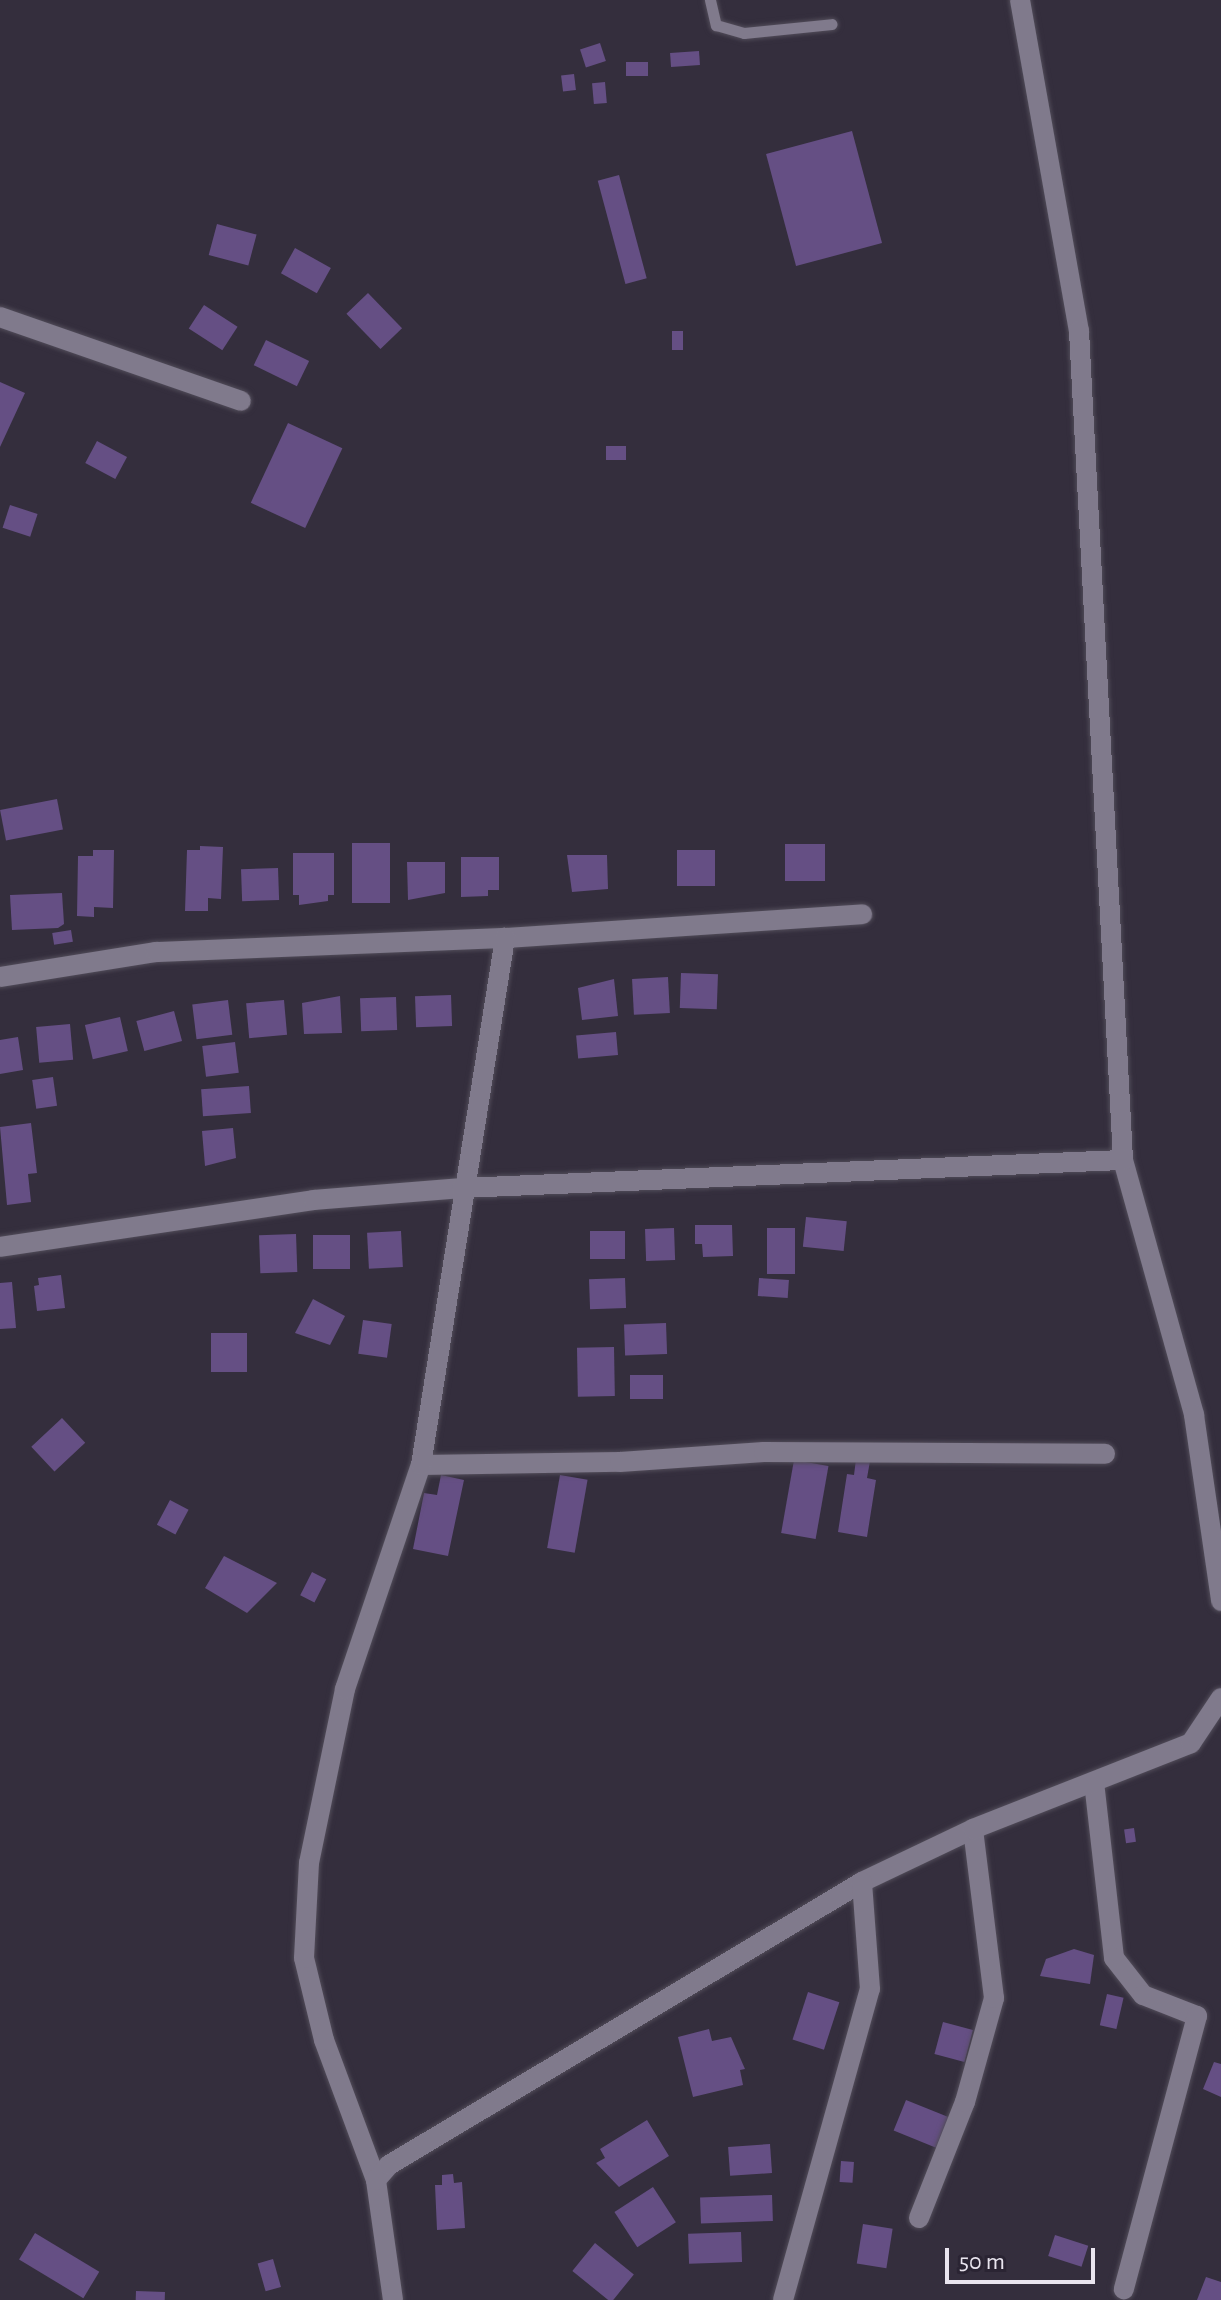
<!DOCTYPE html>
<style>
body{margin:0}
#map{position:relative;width:1221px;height:2300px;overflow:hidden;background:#342e3d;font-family:"Alegreya Sans",sans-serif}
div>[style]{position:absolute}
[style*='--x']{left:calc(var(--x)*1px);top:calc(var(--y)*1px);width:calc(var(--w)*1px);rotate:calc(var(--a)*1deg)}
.building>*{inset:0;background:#654f84;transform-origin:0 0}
.roads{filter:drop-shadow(0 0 2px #514c59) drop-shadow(0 0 2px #514c59)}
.lane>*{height:11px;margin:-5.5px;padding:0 5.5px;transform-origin:5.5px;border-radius:5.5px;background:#807a8c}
.street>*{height:20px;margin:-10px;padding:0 10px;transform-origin:10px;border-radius:10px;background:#807a8c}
span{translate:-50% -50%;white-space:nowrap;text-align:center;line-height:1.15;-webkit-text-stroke:6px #2a2433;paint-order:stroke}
.scale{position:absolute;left:945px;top:2248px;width:150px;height:36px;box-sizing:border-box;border:4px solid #e9e5ef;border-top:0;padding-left:10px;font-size:24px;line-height:28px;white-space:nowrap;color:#e9e5ef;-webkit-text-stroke:6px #2a2433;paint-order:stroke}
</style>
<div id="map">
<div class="building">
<div style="left:600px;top:43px;width:19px;height:21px;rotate:72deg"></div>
<div style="left:699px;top:51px;width:14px;height:29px;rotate:86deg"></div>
<div style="left:626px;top:62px;width:22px;height:14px"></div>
<div style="left:574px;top:74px;width:16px;height:13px;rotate:83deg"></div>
<div style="left:605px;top:82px;width:21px;height:13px;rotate:85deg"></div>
<div style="left:852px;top:131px;width:116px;height:89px;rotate:75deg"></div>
<div style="left:619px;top:175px;width:107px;height:22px;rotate:75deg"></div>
<div style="left:217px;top:224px;width:41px;height:32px;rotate:15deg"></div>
<div style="left:295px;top:248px;width:41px;height:29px;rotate:29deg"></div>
<div style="left:368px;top:293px;width:49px;height:30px;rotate:46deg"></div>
<div style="left:204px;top:305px;width:40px;height:28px;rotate:33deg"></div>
<div style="left:672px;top:331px;width:11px;height:19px"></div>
<div style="left:266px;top:340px;width:48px;height:28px;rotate:26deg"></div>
<div style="clip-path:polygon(0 382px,25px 393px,0 447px)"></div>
<div style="left:288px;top:423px;width:60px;height:88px;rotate:25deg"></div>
<div style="left:97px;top:441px;width:34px;height:25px;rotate:28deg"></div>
<div style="left:606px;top:446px;width:20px;height:14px"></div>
<div style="left:10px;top:505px;width:29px;height:24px;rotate:18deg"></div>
<div style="left:57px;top:799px;width:31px;height:58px;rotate:79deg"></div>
<div style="left:352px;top:843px;width:38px;height:60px"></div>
<div style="left:785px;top:844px;width:40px;height:37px"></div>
<div style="clip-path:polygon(200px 846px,223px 847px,221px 899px,208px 898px,208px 911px,185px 911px,187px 850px,200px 850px)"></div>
<div style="clip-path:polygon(93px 850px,114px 850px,113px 908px,94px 907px,94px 917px,77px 916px,78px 856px,93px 856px)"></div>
<div style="left:677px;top:850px;width:38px;height:36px"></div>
<div style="clip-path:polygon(293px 853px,334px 853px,334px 895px,328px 895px,328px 901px,299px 905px,299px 895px,293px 895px)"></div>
<div style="clip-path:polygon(567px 855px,607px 855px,608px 889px,572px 892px)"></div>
<div style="clip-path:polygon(461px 857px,499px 857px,499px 890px,488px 890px,488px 896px,461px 897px)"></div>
<div style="clip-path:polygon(407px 862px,445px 862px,445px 893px,408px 900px)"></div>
<div style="left:278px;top:868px;width:32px;height:37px;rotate:88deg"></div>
<div style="clip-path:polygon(62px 893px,64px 924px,58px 928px,12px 930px,10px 895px)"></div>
<div style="left:71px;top:930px;width:12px;height:19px;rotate:81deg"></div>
<div style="left:681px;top:973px;width:37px;height:35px;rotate:2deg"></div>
<div style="left:668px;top:977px;width:36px;height:36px;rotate:87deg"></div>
<div style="clip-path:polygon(614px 979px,618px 1016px,582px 1020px,578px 988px)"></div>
<div style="left:451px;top:995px;width:31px;height:36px;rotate:88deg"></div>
<div style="clip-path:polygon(340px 996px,342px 1033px,304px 1034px,302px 1003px)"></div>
<div style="left:396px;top:997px;width:33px;height:36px;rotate:88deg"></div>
<div style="left:228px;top:1000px;width:35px;height:36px;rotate:83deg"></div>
<div style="left:284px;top:1000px;width:35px;height:38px;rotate:85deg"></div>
<div style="left:174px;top:1011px;width:31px;height:39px;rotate:75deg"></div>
<div style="left:120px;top:1017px;width:35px;height:36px;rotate:77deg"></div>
<div style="left:70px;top:1024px;width:36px;height:34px;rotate:85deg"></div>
<div style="left:616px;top:1032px;width:23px;height:40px;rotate:85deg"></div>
<div style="clip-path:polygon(18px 1037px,23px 1070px,0 1074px,0 1040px)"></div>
<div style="left:235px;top:1042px;width:31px;height:33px;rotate:83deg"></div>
<div style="left:53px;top:1077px;width:29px;height:21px;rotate:82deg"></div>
<div style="left:249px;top:1086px;width:27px;height:48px;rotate:86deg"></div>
<div style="clip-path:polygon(31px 1123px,37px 1173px,28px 1174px,31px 1202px,7px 1205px,0 1127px)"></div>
<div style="clip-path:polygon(233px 1128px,236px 1158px,205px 1166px,202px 1131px)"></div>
<div style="left:806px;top:1217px;width:41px;height:30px;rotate:6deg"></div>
<div style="clip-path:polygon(695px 1225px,732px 1225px,733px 1256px,703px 1257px,702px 1244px,695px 1244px)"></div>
<div style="left:674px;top:1228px;width:32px;height:29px;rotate:88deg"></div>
<div style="left:795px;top:1228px;width:46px;height:28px;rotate:90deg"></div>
<div style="left:401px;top:1231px;width:36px;height:34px;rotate:87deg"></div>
<div style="left:625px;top:1231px;width:28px;height:35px;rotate:90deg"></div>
<div style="left:296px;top:1234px;width:38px;height:37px;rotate:88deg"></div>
<div style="left:313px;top:1235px;width:37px;height:34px"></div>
<div style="clip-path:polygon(61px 1275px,65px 1308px,37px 1311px,34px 1286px,39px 1285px,38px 1278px)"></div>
<div style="left:625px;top:1278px;width:30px;height:36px;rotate:88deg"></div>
<div style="left:759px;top:1278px;width:30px;height:18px;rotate:4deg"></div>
<div style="clip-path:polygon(12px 1282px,16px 1328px,0 1329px,0 1283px)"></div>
<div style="clip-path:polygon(313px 1299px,345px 1316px,330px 1345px,295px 1333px)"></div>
<div style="left:363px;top:1320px;width:29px;height:34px;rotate:8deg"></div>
<div style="left:666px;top:1323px;width:31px;height:42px;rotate:88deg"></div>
<div style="left:211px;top:1333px;width:36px;height:39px"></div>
<div style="left:614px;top:1347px;width:49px;height:37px;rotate:89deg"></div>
<div style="left:630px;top:1375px;width:33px;height:24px"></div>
<div style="left:62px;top:1418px;width:34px;height:42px;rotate:47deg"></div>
<div style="clip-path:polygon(856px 1459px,870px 1461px,867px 1478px,876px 1480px,867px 1537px,838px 1532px,847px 1474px,854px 1475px)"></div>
<div style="left:794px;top:1460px;width:35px;height:74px;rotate:10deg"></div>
<div style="clip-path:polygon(441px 1475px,464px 1480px,448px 1556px,413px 1549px,424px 1493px,437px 1495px)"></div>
<div style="left:560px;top:1475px;width:28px;height:74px;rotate:10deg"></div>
<div style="left:170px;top:1500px;width:21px;height:28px;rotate:28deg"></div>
<div style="clip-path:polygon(224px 1556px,277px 1583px,247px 1613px,205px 1588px)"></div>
<div style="left:312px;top:1572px;width:16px;height:26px;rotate:27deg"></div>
<div style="left:1134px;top:1828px;width:14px;height:10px;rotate:82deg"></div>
<div style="clip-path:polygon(1074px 1949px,1094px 1955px,1090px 1984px,1040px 1976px,1046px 1959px)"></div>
<div style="left:808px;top:1992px;width:33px;height:50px;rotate:18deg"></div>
<div style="left:1107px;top:1994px;width:17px;height:32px;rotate:13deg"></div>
<div style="left:943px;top:2022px;width:31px;height:33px;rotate:15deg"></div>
<div style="clip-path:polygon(709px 2029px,712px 2041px,731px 2037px,745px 2069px,740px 2070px,743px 2085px,693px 2097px,678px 2037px)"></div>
<div style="clip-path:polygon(1214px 2062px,1221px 2064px,1221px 2097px,1203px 2089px)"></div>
<div style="left:906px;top:2100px;width:51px;height:33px;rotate:22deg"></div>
<div style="clip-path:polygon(647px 2120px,669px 2156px,619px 2187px,596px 2163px,605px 2158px,600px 2149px)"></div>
<div style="left:770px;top:2144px;width:29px;height:42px;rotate:86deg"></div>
<div style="left:841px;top:2161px;width:13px;height:21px;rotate:4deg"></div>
<div style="clip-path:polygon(453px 2174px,454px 2183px,462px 2182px,465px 2228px,437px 2230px,435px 2185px,442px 2185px,442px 2175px)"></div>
<div style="left:653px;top:2187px;width:42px;height:46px;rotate:57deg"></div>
<div style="left:772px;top:2195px;width:26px;height:72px;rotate:88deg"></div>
<div style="left:863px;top:2224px;width:30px;height:40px;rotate:9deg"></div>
<div style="left:741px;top:2232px;width:30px;height:53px;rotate:88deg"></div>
<div style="left:35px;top:2233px;width:75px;height:31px;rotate:31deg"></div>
<div style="left:1055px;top:2235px;width:35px;height:22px;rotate:18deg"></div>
<div style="left:595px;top:2243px;width:50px;height:36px;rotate:39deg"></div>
<div style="left:273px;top:2259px;width:29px;height:16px;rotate:74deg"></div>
<div style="clip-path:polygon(1206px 2277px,1221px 2282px,1221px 2300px,1197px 2300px)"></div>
<div style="left:136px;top:2291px;width:29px;height:9px;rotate:2deg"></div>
</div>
<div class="roads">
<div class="lane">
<div style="--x:710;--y:0;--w:26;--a:77"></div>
<div style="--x:716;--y:25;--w:29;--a:16"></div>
<div style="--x:744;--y:33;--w:88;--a:-5.8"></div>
</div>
<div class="street">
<div style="--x:1020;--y:0;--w:336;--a:79.9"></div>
<div style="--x:1079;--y:331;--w:830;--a:86.96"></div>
<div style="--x:1123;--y:1160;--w:265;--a:74.4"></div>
<div style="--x:1194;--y:1415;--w:188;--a:81.7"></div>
<div style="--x:0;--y:317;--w:255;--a:19.2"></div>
<div style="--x:0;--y:977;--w:158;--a:-9.1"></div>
<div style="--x:156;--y:952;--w:349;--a:-2.3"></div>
<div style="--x:505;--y:938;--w:358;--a:-3.8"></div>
<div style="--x:0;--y:1247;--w:317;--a:-8.5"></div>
<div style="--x:314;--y:1200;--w:148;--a:-4.6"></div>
<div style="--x:462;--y:1188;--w:662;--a:-2.43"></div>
<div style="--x:421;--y:1465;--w:199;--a:-0.9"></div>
<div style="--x:620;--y:1462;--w:144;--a:-4"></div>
<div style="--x:764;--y:1452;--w:341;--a:0.3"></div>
<div style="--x:1094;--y:1782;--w:177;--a:83.5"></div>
<div style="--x:1114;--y:1958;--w:47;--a:51.9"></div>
<div style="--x:1143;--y:1995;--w:58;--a:21.3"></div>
<div style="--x:1197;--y:2016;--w:283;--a:105"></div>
<div style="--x:376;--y:2180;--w:149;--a:-110.4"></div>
<div style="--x:324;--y:2040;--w:84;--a:-103.7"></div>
<div style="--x:304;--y:1958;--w:95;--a:-87"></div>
<div style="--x:309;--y:1863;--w:178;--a:-78.3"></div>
<div style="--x:345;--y:1689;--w:237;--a:-71.3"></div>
<div style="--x:421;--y:1465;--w:534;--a:-80.94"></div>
<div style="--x:919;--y:2218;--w:125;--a:-68.4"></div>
<div style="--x:965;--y:2102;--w:108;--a:-74.4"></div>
<div style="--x:994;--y:1998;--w:170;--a:-97.1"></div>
<div style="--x:393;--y:2300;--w:121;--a:-98.1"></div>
<div style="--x:376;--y:2180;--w:20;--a:-49"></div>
<div style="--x:389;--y:2165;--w:551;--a:-30.89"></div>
<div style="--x:862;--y:1882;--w:123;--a:-25.5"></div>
<div style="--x:973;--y:1829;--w:234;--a:-21.5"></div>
<div style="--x:1191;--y:1743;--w:54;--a:-56.3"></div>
<div style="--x:783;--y:2300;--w:323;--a:-74.4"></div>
<div style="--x:870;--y:1989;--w:107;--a:-94.3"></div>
</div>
</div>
<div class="scale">50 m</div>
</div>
